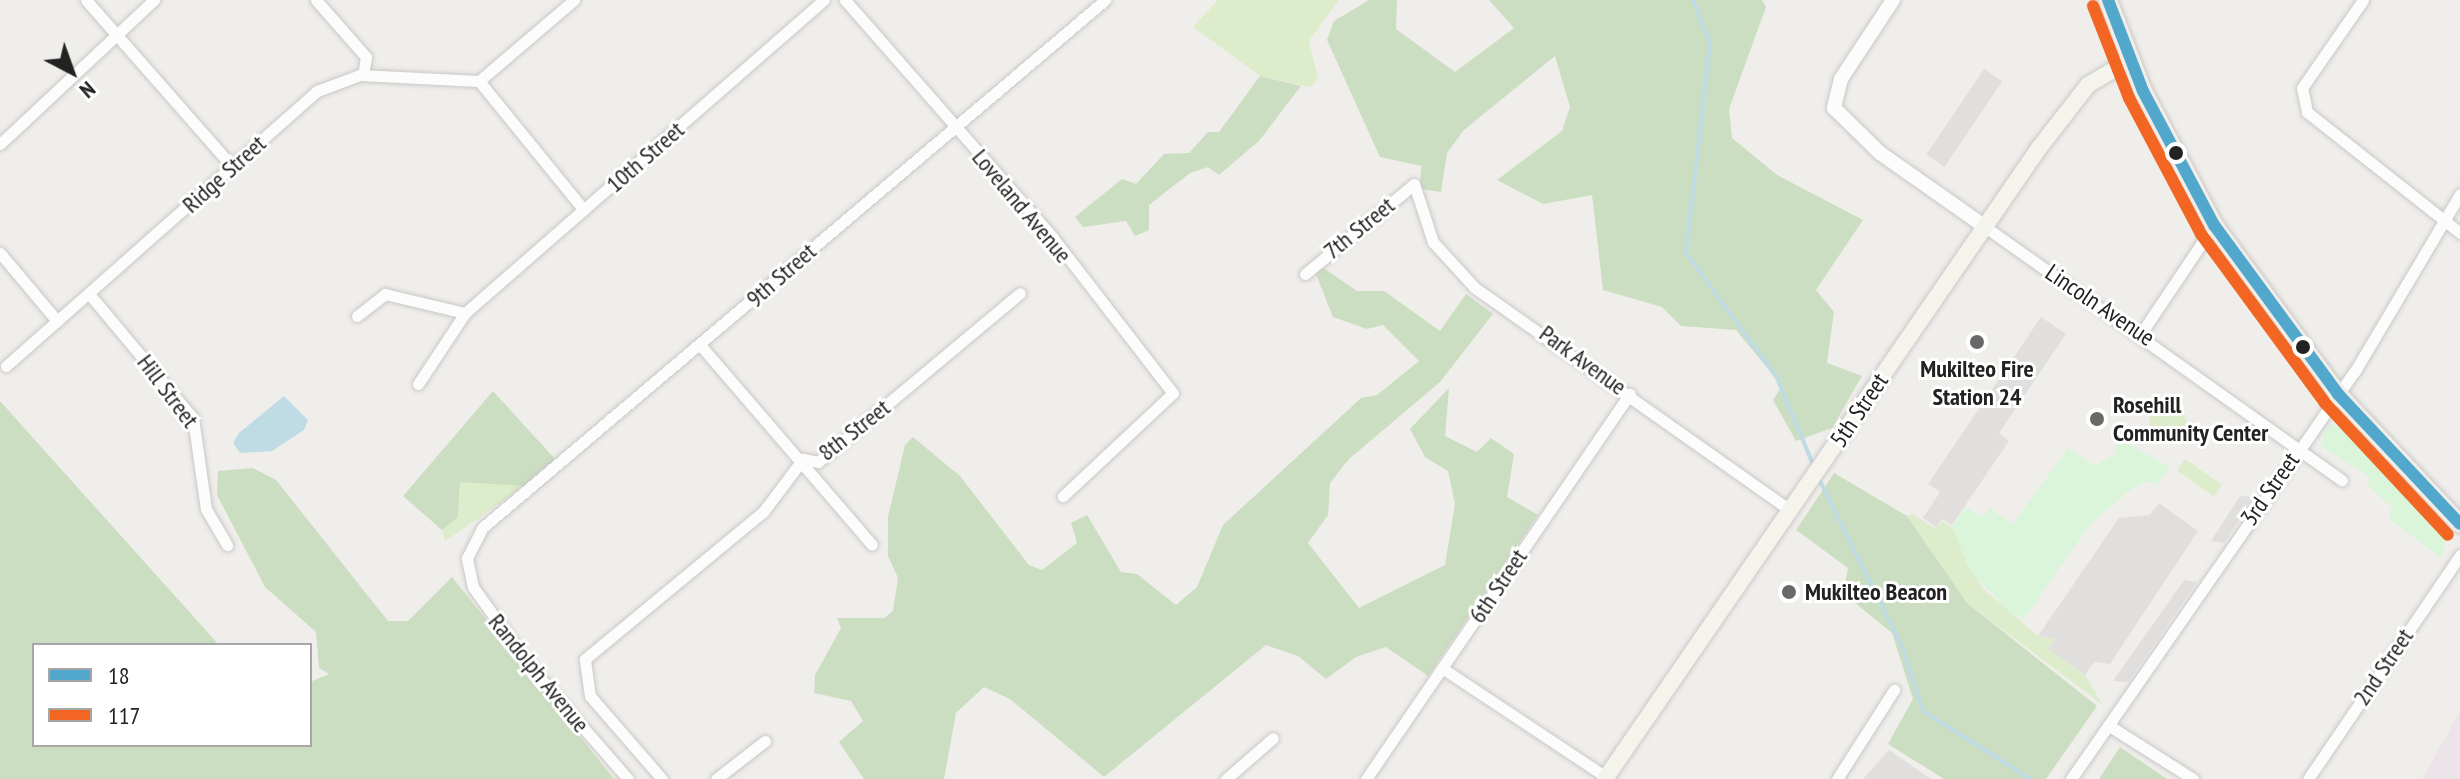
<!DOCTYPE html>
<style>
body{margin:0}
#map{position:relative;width:2460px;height:779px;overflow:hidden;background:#f0eeeb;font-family:"PT Sans Narrow",sans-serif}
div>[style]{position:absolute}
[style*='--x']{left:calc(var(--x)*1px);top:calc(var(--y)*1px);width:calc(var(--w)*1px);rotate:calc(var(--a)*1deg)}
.industrial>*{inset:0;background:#ede4e9}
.grass>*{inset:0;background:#ddeccb;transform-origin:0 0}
.round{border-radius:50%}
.forest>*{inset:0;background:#cbdec1}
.park>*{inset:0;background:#daf5da}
.parking>*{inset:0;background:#e0dfde;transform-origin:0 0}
.water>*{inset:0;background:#bfdbe3}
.stream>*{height:4px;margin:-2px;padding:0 2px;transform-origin:2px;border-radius:2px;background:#bfdbe3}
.roads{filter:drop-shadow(0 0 2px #c9c8c7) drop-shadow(0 0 2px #c9c8c7)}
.minor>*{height:11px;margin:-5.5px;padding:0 5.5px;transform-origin:5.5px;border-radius:5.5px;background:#fdfcfc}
.tertiary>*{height:14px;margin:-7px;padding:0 7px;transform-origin:7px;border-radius:7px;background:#fdfcfc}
.secondary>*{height:16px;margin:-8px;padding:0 8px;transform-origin:8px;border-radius:8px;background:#f4f4ed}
.primary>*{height:18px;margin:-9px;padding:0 9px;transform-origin:9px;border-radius:9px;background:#f3ede7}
.bus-1>*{height:12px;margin:-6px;padding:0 6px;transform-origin:6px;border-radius:6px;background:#51a8cc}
.bus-2>*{height:12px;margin:-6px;padding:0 6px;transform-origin:6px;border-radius:6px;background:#f26522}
.dots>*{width:22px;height:22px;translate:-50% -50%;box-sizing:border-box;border:4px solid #fff;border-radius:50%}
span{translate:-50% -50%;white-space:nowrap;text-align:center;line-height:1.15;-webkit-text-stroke:6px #fff;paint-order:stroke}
.street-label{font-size:24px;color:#222}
.poi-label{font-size:24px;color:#222;font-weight:700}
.left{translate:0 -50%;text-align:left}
.legend{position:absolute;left:32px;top:643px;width:280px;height:104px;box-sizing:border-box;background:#fff;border:2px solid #a7a7a7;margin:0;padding:10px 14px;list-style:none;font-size:24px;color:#222}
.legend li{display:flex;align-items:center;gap:16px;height:40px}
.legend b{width:40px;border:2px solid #a7a7a7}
.north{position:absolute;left:32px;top:32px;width:80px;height:80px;-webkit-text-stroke:6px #fff;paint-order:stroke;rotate:139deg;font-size:22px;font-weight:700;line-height:32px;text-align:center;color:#222}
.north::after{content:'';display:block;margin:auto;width:28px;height:36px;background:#222;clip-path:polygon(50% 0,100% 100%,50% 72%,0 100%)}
</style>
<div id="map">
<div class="industrial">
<div style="clip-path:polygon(2460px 711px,2460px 779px,2422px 779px)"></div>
</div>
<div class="grass">
<div style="clip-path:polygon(1218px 0,1339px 0,1309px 41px,1318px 79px,1310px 87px,1260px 76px,1193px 27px)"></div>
<div class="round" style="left:2149px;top:405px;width:38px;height:38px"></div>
<div style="left:2185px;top:459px;width:45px;height:14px;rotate:35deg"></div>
<div style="clip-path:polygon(482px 478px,525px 486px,445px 541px,442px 530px,458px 517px,460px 482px)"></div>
<div style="clip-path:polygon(1912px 514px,1935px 528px,1943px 521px,1952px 527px,1982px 588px,2038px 636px,2054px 639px,2048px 649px,2085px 675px,2103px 705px,1967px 603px,1907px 516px)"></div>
</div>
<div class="forest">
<div style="clip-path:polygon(1369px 0,1397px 0,1396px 29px,1455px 72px,1514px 28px,1489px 0,1762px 0,1766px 7px,1729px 109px,1732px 138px,1777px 175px,1863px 220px,1816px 290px,1834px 312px,1827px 363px,1862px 376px,1832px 428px,1796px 441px,1773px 400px,1782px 386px,1736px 330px,1681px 326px,1662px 307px,1603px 290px,1592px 195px,1543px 204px,1497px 180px,1562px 131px,1570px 107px,1555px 56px,1464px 130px,1447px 153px,1441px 192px,1420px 189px,1421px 166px,1380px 157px,1327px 40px,1334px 21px)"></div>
<div style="clip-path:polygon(1260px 76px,1301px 86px,1259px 141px,1219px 175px,1208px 167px,1190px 173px,1149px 205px,1149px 230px,1135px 236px,1126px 221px,1083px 227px,1075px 217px,1122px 179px,1136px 184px,1164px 154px,1189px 153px,1208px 132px,1219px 132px)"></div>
<div style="clip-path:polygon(1322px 267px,1357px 291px,1384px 291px,1440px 331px,1466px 294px,1493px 314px,1440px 382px,1349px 459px,1330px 483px,1328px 515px,1308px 543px,1359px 608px,1445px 565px,1455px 504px,1448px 471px,1425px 457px,1410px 429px,1449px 388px,1445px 436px,1477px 452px,1491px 438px,1514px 454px,1507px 497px,1538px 515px,1428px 676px,1386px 647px,1356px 657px,1326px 679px,1298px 656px,1266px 645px,1104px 777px,1010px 699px,984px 687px,956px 713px,944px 779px,864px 779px,839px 742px,863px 721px,851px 701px,814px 693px,815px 675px,841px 628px,837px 618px,884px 618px,893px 611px,898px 578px,888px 556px,888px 517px,905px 445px,913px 437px,960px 476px,1029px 565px,1042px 570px,1077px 543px,1071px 523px,1087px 515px,1121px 572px,1137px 574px,1176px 605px,1197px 587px,1223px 525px,1361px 398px,1377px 395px,1419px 361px,1383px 325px,1367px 329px,1333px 317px,1316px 274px)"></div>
<div style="clip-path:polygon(493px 391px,556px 460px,525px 486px,460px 482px,458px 517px,442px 530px,403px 496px)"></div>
<div style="clip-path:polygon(0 401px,219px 645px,34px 645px,34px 745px,310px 745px,310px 682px,329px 674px,319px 668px,316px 632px,265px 587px,217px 495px,218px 471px,253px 468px,276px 480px,388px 621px,408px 621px,452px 577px,614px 779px,0 779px)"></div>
<div style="clip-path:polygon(1834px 473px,1907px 516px,1967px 603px,2097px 706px,2046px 779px,1944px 779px,1888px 744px,1913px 699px,1892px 633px,1843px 593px,1848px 568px,1796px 530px)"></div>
<div style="clip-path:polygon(2120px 747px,2167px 779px,2099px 779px)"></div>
</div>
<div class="park">
<div style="clip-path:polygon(2329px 424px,2343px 427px,2446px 536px,2443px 559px,2389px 519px,2392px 508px,2368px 485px,2369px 476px,2320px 446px)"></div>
<div style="clip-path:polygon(2117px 438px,2170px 467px,2157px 485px,2148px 481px,2130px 490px,2091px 523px,2024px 619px,2011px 613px,1969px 570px,1952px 527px,1966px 507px,1982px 517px,1989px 508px,2013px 524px,2068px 448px,2095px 466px,2115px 454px)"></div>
</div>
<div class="parking">
<div style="left:1984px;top:69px;width:22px;height:103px;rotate:34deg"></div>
<div style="clip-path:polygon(2041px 317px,2066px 334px,1999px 433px,2009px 441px,1952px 525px,1942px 519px,1936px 527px,1923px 518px,1940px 492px,1928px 484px)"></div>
<div style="clip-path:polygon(2240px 496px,2255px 497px,2224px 543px,2211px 541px)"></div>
<div style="clip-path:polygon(2159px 503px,2198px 531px,2110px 664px,2094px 662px,2085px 675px,2048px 649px,2054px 639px,2038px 636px,2119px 518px,2150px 515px)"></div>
<div style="clip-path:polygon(2184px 580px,2197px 582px,2128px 682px,2113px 681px)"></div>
<div style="clip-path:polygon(1889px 750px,1931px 779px,1863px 779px)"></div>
</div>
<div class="water">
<div style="clip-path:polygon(284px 396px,308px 420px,304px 430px,272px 451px,240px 453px,233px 443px,239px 433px)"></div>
</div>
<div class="stream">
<div style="--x:1693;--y:0;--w:46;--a:68.4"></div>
<div style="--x:1710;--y:43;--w:211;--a:96.5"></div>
<div style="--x:1686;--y:253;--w:155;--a:53.9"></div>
<div style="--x:1777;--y:378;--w:96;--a:67.4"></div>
<div style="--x:1819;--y:479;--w:190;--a:63.7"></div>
<div style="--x:1903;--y:649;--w:65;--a:72.1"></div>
<div style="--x:1923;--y:711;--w:127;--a:32.4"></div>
</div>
<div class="roads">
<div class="minor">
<div style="--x:86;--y:0;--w:221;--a:48.7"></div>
<div style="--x:316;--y:0;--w:76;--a:48.7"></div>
<div style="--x:366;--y:57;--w:18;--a:99"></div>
<div style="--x:845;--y:0;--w:316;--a:48.8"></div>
<div style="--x:1053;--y:238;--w:196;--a:52.3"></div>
<div style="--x:1173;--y:393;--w:151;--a:136.9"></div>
<div style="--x:2363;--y:0;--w:107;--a:124.7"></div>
<div style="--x:2302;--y:88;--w:25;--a:78"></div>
<div style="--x:2307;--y:112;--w:195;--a:38.3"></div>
<div style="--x:479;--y:81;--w:166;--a:50.9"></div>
<div style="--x:479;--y:81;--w:125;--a:-40.5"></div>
<div style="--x:0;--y:144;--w:211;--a:-43.1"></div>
<div style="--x:1984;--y:226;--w:439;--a:35.4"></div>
<div style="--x:0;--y:253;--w:89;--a:50"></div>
<div style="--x:1305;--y:274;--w:141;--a:-39.5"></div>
<div style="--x:1414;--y:184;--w:61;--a:71.9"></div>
<div style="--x:1433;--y:242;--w:62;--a:47.6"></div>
<div style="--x:1475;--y:288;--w:385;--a:35.2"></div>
<div style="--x:90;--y:295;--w:160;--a:50.1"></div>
<div style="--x:193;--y:418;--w:92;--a:81.9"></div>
<div style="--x:206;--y:509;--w:42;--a:59.7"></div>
<div style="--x:357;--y:316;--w:36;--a:-38"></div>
<div style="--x:385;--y:294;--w:82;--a:13.4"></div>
<div style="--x:2142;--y:332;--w:129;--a:-56.1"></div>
<div style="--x:701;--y:346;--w:262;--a:49.3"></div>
<div style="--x:6;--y:366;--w:415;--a:-41.5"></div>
<div style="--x:317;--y:91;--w:46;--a:-20.4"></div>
<div style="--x:360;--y:75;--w:119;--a:2.9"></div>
<div style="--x:418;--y:384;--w:85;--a:-56.5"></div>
<div style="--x:465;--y:313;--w:476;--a:-41.1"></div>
<div style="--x:803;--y:459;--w:15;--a:11"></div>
<div style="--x:818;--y:462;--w:263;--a:-39.9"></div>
<div style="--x:1442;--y:668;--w:201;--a:33.6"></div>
<div style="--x:2108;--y:725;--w:101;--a:32.4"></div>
<div style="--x:628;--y:779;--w:147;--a:-131.1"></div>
<div style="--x:531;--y:668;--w:100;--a:-125.6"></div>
<div style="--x:473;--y:587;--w:30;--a:-102"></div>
<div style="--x:467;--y:558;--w:34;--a:-63"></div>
<div style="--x:482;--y:528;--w:817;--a:-40.28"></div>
<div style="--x:662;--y:779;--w:110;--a:-130.9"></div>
<div style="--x:590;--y:696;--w:37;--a:-98"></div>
<div style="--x:585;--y:659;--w:231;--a:-39.6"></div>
<div style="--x:763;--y:512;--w:66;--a:-53"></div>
<div style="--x:716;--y:779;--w:62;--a:-37.8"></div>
<div style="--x:1226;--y:779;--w:62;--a:-41.1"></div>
<div style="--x:1366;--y:779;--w:467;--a:-55.6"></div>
<div style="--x:1837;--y:779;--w:106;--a:-57.4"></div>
<div style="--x:2071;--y:779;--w:497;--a:-55.2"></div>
<div style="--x:2355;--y:371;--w:206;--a:-59.3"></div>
<div style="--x:2308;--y:779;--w:271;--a:-55.8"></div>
</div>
<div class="tertiary">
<div style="--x:1893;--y:0;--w:95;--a:123.4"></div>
<div style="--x:1841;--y:79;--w:30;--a:104"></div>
<div style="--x:1834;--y:108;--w:64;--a:44.4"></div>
<div style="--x:1880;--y:153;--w:127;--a:35.1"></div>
</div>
<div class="secondary">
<div style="--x:1605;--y:779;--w:766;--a:-55.48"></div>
<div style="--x:2039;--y:148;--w:80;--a:-52.1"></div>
<div style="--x:2088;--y:85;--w:49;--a:-30.8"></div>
</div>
<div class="primary">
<div style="--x:2108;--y:0;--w:97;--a:69"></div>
<div style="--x:2143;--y:91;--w:152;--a:62.1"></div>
<div style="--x:2214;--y:225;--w:210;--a:53.7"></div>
<div style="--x:2338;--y:394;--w:178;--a:46.8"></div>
</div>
</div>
<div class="bus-1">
<div style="--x:2108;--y:0;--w:97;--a:69"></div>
<div style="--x:2143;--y:91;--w:152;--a:62.1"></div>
<div style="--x:2214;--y:225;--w:210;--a:53.7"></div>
<div style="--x:2338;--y:394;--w:178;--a:46.8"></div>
</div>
<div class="bus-2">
<div style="--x:2093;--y:6;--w:99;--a:68.6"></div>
<div style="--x:2129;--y:98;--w:154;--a:62.1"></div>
<div style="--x:2201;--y:234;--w:210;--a:53.7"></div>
<div style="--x:2325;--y:403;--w:180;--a:47"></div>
</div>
<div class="dots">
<div style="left:2176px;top:153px;background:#222"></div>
<div style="left:1977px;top:342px;background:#6a6968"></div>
<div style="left:2303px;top:347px;background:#222"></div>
<div style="left:2097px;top:419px;background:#6a6968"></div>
<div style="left:1789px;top:592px;background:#6a6968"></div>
</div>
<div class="street-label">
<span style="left:645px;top:157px;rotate:-41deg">10th Street</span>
<span style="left:224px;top:174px;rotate:-42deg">Ridge Street</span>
<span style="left:1022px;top:206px;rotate:50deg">Loveland Avenue</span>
<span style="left:1359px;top:228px;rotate:-39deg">7th Street</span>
<span style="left:781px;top:275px;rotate:-41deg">9th Street</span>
<span style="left:2100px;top:305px;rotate:34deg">Lincoln Avenue</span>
<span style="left:1583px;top:360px;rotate:36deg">Park Avenue</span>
<span style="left:168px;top:391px;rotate:53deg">Hill Street</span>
<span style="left:1859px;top:410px;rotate:-56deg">5th Street</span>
<span style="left:854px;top:430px;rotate:-38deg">8th Street</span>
<span style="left:2270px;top:489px;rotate:-55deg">3rd Street</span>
<span style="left:1498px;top:586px;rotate:-56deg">6th Street</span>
<span style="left:2383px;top:667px;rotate:-56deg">2nd Street</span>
<span style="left:539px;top:673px;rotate:51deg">Randolph Avenue</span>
</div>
<div class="poi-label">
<span style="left:1977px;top:383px">Mukilteo Fire<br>Station 24</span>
<span class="left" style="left:2113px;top:419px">Rosehill<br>Community Center</span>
<span class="left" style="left:1805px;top:592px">Mukilteo Beacon</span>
</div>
<ul class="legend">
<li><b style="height:10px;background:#51a8cc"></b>18</li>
<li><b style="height:10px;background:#f26522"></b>117</li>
</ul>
<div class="north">N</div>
</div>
